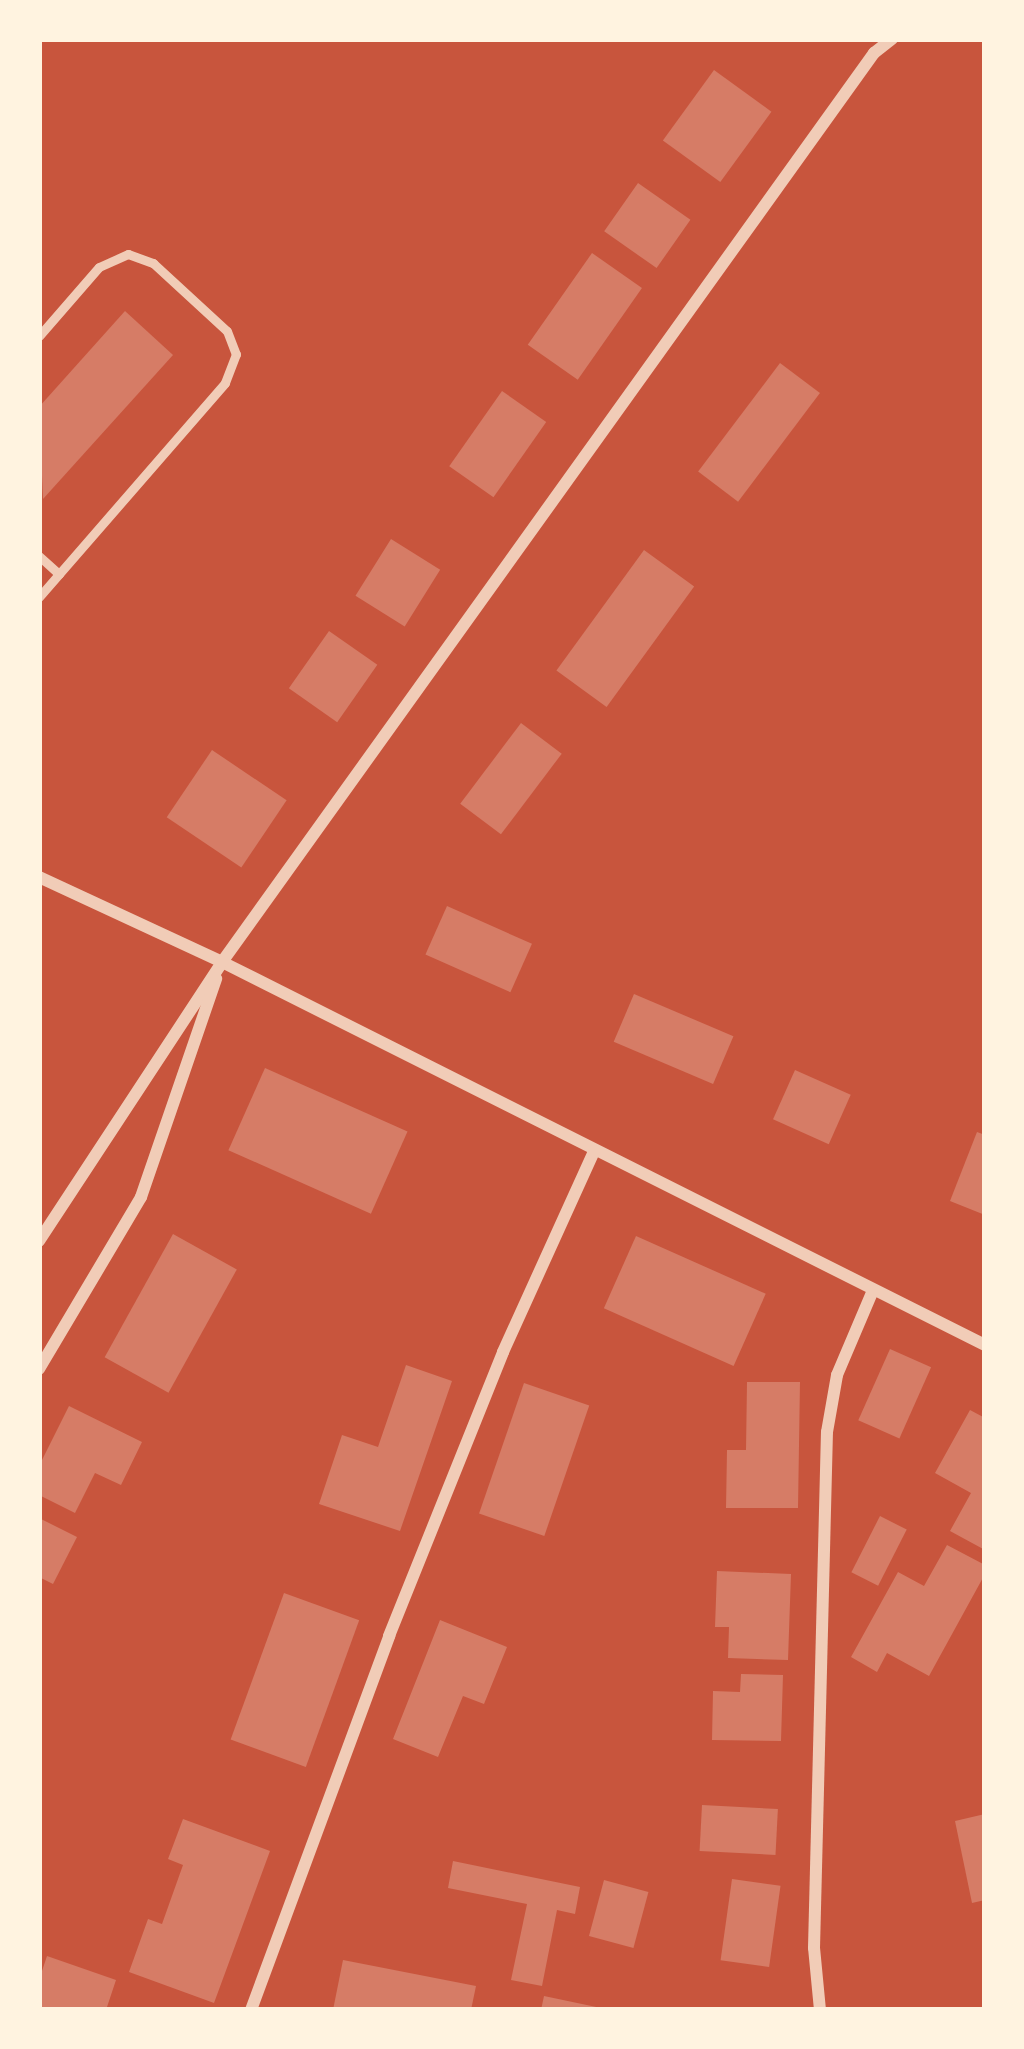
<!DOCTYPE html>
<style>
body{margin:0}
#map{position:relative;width:1024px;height:2049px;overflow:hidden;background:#c8553d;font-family:"Source Sans 3",sans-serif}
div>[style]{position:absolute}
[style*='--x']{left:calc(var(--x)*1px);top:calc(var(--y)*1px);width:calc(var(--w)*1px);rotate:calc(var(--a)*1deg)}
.building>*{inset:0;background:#d67c66;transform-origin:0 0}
.service>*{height:9px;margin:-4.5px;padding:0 4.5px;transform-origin:4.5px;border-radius:4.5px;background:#f1ccb7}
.minor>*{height:12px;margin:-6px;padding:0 6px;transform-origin:6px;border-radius:6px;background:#f1ccb7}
span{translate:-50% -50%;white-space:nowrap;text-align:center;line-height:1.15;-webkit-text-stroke:12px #fff3e0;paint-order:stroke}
.frame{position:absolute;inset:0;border:42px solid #fff3e0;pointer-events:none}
</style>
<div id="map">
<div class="building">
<div style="left:714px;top:70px;width:71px;height:87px;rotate:36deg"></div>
<div style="left:638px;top:183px;width:64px;height:59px;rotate:35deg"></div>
<div style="left:592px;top:253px;width:61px;height:112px;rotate:35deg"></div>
<div style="clip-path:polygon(125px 311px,173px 355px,43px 499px,39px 407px)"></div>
<div style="left:780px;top:363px;width:50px;height:136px;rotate:37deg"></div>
<div style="left:502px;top:391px;width:54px;height:92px;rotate:35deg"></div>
<div style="left:391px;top:539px;width:58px;height:67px;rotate:32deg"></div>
<div style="left:644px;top:550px;width:62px;height:149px;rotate:36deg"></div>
<div style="left:329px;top:631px;width:59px;height:70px;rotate:35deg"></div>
<div style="left:521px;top:723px;width:51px;height:101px;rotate:37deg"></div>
<div style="left:212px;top:750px;width:90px;height:81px;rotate:34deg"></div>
<div style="left:447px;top:906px;width:93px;height:53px;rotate:24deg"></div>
<div style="left:634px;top:994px;width:108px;height:52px;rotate:23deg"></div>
<div style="left:265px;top:1068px;width:156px;height:90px;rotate:24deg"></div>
<div style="left:795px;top:1070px;width:61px;height:54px;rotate:24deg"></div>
<div style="clip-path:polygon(977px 1132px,985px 1135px,985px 1215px,950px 1201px)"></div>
<div style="left:173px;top:1234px;width:73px;height:141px;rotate:29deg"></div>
<div style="left:636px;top:1236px;width:142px;height:79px;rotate:24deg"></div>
<div style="left:890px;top:1349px;width:45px;height:78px;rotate:24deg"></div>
<div style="clip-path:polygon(406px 1365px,452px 1381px,400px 1531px,319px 1504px,342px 1435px,378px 1447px)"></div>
<div style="clip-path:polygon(747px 1382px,800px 1382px,798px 1508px,726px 1508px,727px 1450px,746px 1450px)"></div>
<div style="left:524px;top:1383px;width:69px;height:138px;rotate:19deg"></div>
<div style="clip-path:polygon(69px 1406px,142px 1442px,121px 1485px,95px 1473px,75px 1513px,39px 1495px,39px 1466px)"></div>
<div style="clip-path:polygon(970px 1410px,985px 1418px,985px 1550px,950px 1531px,971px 1493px,935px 1473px)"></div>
<div style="left:880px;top:1516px;width:30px;height:63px;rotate:27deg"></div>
<div style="clip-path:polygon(39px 1518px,77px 1537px,53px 1584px,39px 1577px)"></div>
<div style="clip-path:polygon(947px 1545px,985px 1565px,985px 1574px,929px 1676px,887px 1653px,877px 1672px,851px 1657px,898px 1572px,924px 1586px)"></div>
<div style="clip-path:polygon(717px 1571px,791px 1574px,788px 1660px,728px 1658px,729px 1627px,715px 1627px)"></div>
<div style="left:284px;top:1593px;width:80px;height:156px;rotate:20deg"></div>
<div style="clip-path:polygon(440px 1620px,507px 1647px,484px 1704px,463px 1696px,438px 1757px,393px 1739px)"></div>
<div style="clip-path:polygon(741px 1674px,783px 1675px,781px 1741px,712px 1740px,713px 1691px,740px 1692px)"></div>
<div style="left:702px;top:1805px;width:76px;height:46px;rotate:3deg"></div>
<div style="clip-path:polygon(985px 1814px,985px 1900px,972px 1903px,955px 1821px)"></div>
<div style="clip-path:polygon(183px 1819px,270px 1851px,214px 2003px,129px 1972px,148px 1919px,162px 1924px,183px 1865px,168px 1859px)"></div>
<div style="clip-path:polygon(453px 1861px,580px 1887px,575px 1914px,557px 1910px,542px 1986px,511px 1980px,527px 1904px,448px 1888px)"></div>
<div style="left:732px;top:1879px;width:49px;height:82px;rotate:8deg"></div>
<div style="left:604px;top:1880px;width:46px;height:58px;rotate:15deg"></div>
<div style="clip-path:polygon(47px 1956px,116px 1980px,106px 2010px,39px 2010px,39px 1980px)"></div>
<div style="clip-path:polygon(343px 1960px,476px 1986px,471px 2010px,333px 2010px)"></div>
<div style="clip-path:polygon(544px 1996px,601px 2008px,601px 2010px,541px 2010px)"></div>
</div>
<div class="service">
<div style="--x:39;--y:336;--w:91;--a:-49"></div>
<div style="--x:99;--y:267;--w:32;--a:-24"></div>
<div style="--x:128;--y:254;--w:27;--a:20"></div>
<div style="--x:153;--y:263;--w:100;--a:42.6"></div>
<div style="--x:227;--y:331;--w:25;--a:69"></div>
<div style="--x:236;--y:354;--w:31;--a:111"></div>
<div style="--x:225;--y:383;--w:284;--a:131"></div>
<div style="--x:39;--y:556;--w:27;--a:42"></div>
</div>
<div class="minor">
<div style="--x:39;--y:877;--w:202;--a:24.9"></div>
<div style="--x:222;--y:962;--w:854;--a:26.66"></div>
<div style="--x:39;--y:1241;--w:334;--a:-56.7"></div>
<div style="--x:222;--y:962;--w:1119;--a:-54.35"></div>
<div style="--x:874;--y:53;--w:23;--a:-38"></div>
<div style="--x:39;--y:1369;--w:200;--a:-59.3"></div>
<div style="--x:141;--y:1197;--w:231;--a:-71"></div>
<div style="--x:251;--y:2010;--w:399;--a:-69.7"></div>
<div style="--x:389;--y:1636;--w:306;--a:-68.1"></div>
<div style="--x:503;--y:1352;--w:221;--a:-65.6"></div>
<div style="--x:820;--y:2010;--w:62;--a:-95.5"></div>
<div style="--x:814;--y:1948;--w:516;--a:-88.56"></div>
<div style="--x:827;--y:1432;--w:58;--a:-80"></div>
<div style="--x:837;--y:1375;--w:92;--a:-67"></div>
</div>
<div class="frame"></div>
</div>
